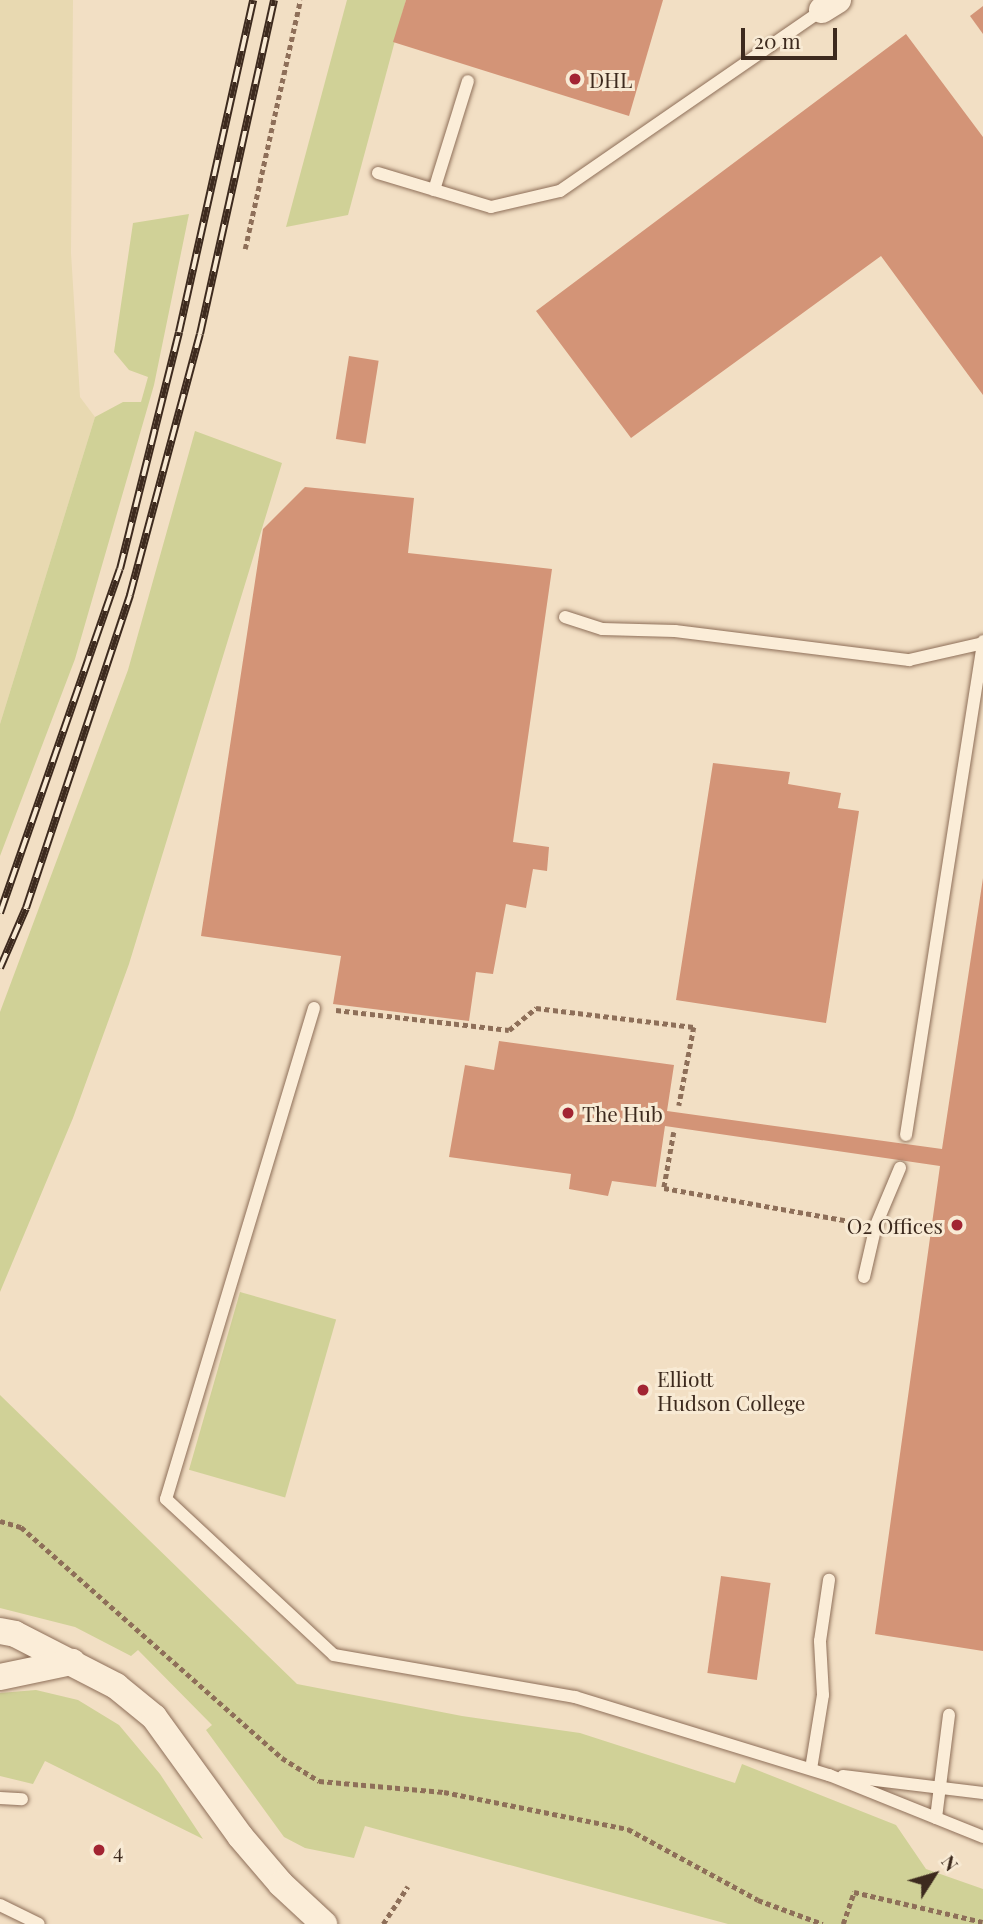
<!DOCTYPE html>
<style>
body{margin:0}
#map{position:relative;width:983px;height:1924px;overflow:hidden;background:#f2dfc4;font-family:"Playfair Display",serif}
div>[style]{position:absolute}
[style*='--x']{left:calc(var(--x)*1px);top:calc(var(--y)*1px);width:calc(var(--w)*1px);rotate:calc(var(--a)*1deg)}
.farmland>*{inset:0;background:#e8d9b1}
.green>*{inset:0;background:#d0d197;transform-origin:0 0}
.building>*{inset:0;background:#d39477;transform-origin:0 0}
.path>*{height:4.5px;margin-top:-2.25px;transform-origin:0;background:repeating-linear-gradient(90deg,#8e6f59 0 5px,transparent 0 8.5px)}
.roads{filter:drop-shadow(0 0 2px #8e6f59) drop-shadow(0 0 2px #8e6f59)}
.service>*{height:12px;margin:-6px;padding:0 6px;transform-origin:6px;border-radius:6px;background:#fbedd8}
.minor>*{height:26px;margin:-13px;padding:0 13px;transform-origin:13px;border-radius:13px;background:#fbedd8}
.rail>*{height:8px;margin-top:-4px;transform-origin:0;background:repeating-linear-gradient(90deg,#f8ead4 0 16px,#3d2a1e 0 32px);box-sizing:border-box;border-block:2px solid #3d2a1e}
.dots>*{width:19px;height:19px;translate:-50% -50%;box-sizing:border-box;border:4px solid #f8ead4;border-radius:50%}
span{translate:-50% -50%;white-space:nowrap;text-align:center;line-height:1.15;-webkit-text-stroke:6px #f8ead4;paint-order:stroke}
.poi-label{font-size:21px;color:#3d2a1e}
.left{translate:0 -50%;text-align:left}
.right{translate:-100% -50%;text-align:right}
.north{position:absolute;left:899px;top:1840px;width:70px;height:70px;-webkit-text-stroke:5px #f8ead4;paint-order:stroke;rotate:53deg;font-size:19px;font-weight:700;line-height:28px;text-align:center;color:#3d2a1e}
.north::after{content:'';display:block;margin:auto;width:24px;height:32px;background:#3d2a1e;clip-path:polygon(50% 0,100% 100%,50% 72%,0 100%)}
.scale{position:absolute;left:741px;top:28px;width:96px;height:32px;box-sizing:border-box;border:4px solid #3d2a1e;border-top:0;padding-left:9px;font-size:21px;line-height:24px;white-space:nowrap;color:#3d2a1e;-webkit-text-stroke:5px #f8ead4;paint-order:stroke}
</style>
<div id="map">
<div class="farmland">
<div style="clip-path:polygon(0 0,73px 0,71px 253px,80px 397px,95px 417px,0 724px)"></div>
</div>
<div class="green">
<div style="clip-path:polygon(347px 0,406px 0,348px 215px,286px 227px)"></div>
<div style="clip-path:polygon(189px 214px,154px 385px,75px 659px,0 856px,0 724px,95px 417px,123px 402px,141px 402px,148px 377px,129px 370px,114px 352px,133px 223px)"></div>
<div style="clip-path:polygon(195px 431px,282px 463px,129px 964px,73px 1118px,0 1292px,0 1012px,128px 670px)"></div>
<div style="left:240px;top:1292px;width:100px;height:185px;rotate:16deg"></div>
<div style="clip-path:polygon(0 1395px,297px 1684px,462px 1716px,580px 1733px,735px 1783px,742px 1764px,896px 1825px,926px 1869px,983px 1889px,983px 1924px,728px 1924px,365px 1826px,354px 1858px,305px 1848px,284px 1837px,206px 1730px,212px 1725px,138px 1650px,131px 1656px,75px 1627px,0 1608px)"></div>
<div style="clip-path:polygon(36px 1690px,78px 1700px,119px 1725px,160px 1774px,203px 1839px,45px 1761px,33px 1784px,0 1776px,0 1693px)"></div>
</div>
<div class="building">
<div style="clip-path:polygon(406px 0,663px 0,629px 116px,393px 42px)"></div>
<div style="clip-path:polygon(983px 6px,983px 34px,970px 16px)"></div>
<div style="clip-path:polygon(906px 34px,983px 137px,983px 395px,881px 256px,631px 438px,536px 311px)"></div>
<div style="left:349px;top:356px;width:30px;height:84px;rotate:9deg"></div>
<div style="clip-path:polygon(305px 487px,414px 498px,408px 553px,552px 569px,513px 842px,549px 847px,547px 871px,533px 869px,526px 908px,506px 904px,493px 974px,476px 972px,469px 1021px,333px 1004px,341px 956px,201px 936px,263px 529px)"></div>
<div style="clip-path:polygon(713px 763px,790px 772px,788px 784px,841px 793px,838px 808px,859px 811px,826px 1023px,676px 1000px)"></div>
<div style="clip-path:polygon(983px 878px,983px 1651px,875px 1634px,940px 1166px,665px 1126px,656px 1187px,612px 1181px,608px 1196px,569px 1189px,571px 1174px,449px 1157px,465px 1065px,494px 1070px,499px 1041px,674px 1065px,667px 1111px,942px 1149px)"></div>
<div style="left:721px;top:1576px;width:50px;height:98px;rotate:8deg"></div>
</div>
<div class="path">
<div style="--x:245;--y:249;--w:255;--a:-77.5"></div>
<div style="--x:336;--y:1010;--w:174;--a:6.6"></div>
<div style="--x:509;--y:1030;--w:35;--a:-39"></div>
<div style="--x:536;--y:1008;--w:159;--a:6.9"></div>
<div style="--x:694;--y:1027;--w:80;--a:100.8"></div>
<div style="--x:674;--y:1132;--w:57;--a:100.1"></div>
<div style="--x:664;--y:1188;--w:194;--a:10.1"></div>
<div style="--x:0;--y:1521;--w:22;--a:16"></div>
<div style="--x:21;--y:1527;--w:349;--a:41.5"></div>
<div style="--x:282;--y:1758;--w:44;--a:31.9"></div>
<div style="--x:319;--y:1781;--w:125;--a:5"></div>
<div style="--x:444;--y:1792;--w:188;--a:11.4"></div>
<div style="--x:628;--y:1829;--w:148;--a:28.6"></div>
<div style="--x:758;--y:1900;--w:69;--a:20.3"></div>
<div style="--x:383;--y:1924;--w:45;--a:-56.7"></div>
<div style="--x:843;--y:1924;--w:34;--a:-71"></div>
<div style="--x:854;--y:1892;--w:132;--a:13.1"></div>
</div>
<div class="roads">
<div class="service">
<div style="--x:378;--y:173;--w:118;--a:16.7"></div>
<div style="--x:491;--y:207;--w:71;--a:-13.1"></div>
<div style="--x:560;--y:191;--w:318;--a:-34.6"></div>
<div style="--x:434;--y:190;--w:114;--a:-72.7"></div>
<div style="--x:565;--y:617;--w:39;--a:18"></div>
<div style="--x:602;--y:629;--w:73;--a:1.6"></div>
<div style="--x:675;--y:631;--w:236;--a:7.1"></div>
<div style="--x:909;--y:660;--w:76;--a:-12.9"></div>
<div style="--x:314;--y:1008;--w:513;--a:106.77"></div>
<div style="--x:166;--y:1499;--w:229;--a:42.9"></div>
<div style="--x:334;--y:1655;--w:245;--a:9.9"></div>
<div style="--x:575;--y:1697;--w:266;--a:17.1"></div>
<div style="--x:829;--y:1775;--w:166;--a:21.9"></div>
<div style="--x:906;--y:1135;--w:500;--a:-81.1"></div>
<div style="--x:864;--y:1277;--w:53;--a:-77"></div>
<div style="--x:876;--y:1225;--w:62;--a:-67.2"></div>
<div style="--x:811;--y:1769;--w:75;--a:-80.8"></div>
<div style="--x:823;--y:1695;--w:54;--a:-93.2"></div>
<div style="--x:820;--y:1641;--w:62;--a:-81.6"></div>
<div style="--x:843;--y:1776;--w:141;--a:6.9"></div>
<div style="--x:0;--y:1798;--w:22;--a:3"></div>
<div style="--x:936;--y:1818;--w:104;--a:-82.8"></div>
<div style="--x:0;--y:1905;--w:43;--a:26"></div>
</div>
<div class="minor">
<div style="--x:822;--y:10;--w:19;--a:-32"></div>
<div style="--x:0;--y:1631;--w:15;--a:11"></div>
<div style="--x:15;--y:1634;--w:114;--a:27.2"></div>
<div style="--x:116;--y:1686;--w:49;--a:39.2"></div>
<div style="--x:154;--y:1717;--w:147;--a:54.1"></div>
<div style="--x:240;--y:1836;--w:63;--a:49.5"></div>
<div style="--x:281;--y:1884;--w:59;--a:42.9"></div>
<div style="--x:0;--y:1677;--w:74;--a:-11.8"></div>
</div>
</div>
<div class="rail">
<div style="--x:0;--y:913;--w:364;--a:-70.8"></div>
<div style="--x:120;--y:569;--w:244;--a:-76"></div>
<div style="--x:179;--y:332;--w:340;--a:-77.4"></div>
<div style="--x:0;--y:968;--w:65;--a:-66.6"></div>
<div style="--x:26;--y:908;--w:330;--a:-71.6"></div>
<div style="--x:130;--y:595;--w:270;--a:-75"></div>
<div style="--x:200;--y:334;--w:342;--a:-77.5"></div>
</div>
<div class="dots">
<div style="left:575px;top:79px;background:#a22432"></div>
<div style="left:568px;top:1113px;background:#a22432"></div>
<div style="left:957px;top:1225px;background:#a22432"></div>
<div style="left:643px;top:1390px;background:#a22432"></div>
<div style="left:99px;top:1850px;background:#a22432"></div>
</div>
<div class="poi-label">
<span class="left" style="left:589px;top:79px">DHL</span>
<span class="left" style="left:582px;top:1113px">The Hub</span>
<span class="right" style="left:943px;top:1225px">O2 Offices</span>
<span class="left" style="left:657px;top:1390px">Elliott<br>Hudson College</span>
<span class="left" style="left:113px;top:1850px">4</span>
</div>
<div class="north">N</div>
<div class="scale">20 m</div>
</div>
